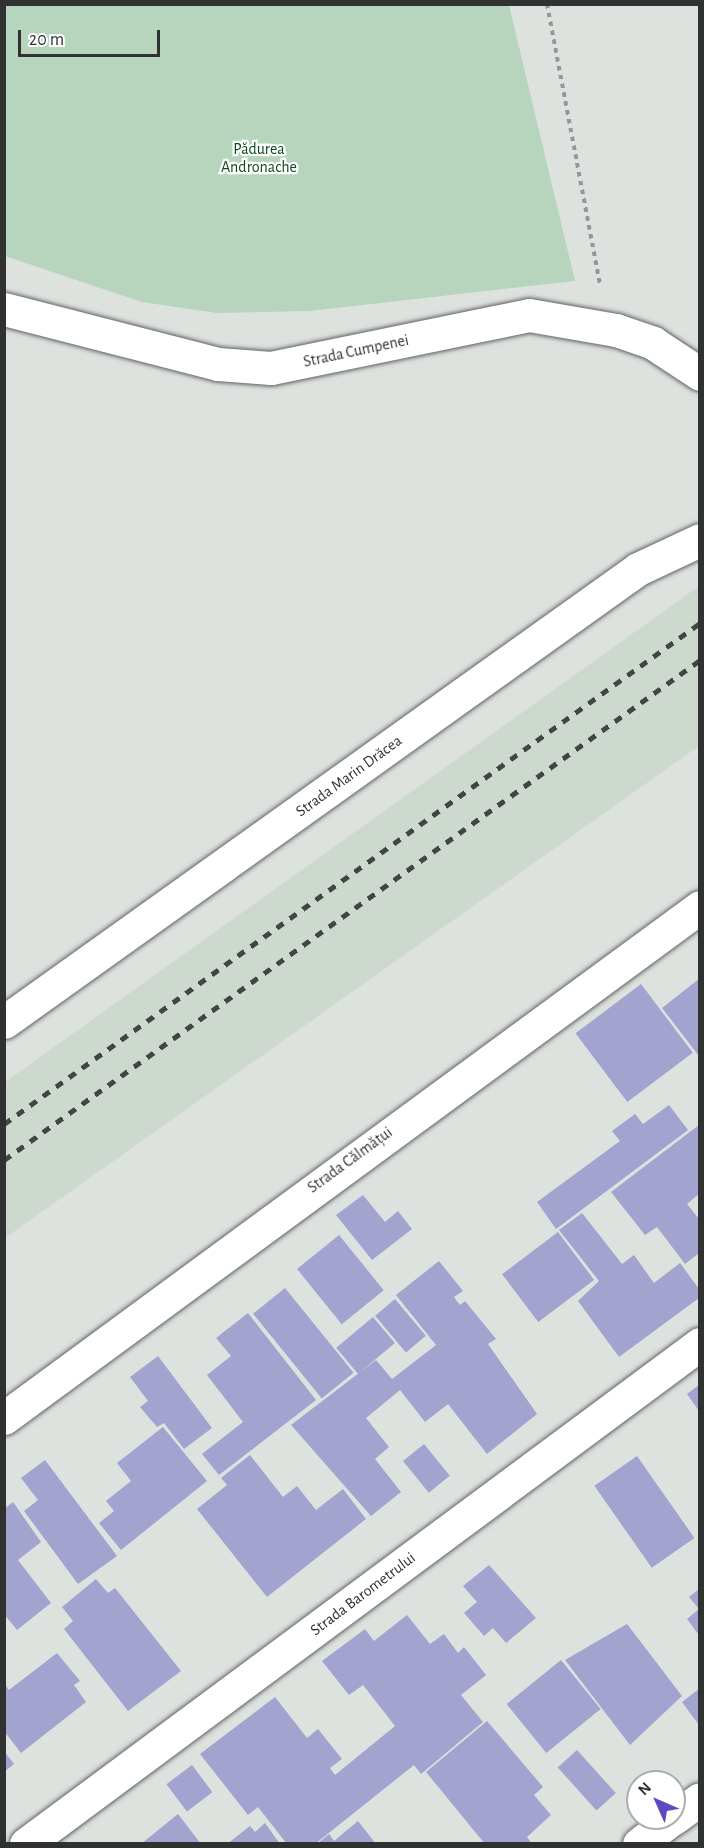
<!DOCTYPE html>
<meta charset="utf-8">
<style>
body{margin:0}
#map{position:relative;width:704px;height:1848px;overflow:hidden;background:#dee2df;font-family:"Alegreya Sans",sans-serif}
div>[style]{position:absolute}
[style*='--x']{left:calc(var(--x)*1px);top:calc(var(--y)*1px);width:calc(var(--w)*1px);rotate:calc(var(--a)*1deg)}
.built>*{inset:0;background:#cdd8cf}
.green>*{inset:0;background:#b6d5bc}
.building>*{inset:0;background:#a2a3ce;transform-origin:0 0}
.path>*{height:4px;margin-top:-2px;transform-origin:0;background:repeating-linear-gradient(90deg,#949795 0 4.5px,transparent 0 9px)}
.roads{filter:drop-shadow(0 0 2px #616562) drop-shadow(0 0 2px #616562)}
.street>*{height:33px;margin:-16.5px;padding:0 16.5px;transform-origin:16.5px;border-radius:16.5px;background:#fff}
.rail>*{height:4.5px;margin-top:-2.25px;transform-origin:0;background:repeating-linear-gradient(90deg,#434544 0 8px,transparent 0 16px)}
span{translate:-50% -50%;white-space:nowrap;text-align:center;line-height:1.15;-webkit-text-stroke:4.5px #fff;paint-order:stroke}
.park-label{font-size:16px;color:#0b4b23}
.street-label{font-size:16px;color:#303231}
.frame{position:absolute;inset:0;border:6px solid #303231;pointer-events:none}
.north{position:absolute;left:626px;top:1770px;width:60px;height:60px;box-sizing:border-box;background:#fff;border:2px solid #acadad;border-radius:50%;rotate:315deg;font-size:16px;font-weight:700;line-height:24px;text-align:center;color:#303231}
.north::after{content:'';display:block;margin:auto;width:21px;height:27px;background:#5b4ac2;clip-path:polygon(50% 0,100% 100%,50% 72%,0 100%)}
.scale{position:absolute;left:18px;top:30px;width:142px;height:27px;box-sizing:border-box;border:3px solid #303231;border-top:0;padding-left:8px;font-size:18px;line-height:21px;white-space:nowrap;color:#303231;-webkit-text-stroke:4px #fff;paint-order:stroke}
</style>
<div id="map">
<div class="built">
<div style="clip-path:polygon(699px 586px,699px 746px,5px 1238px,5px 1082px)"></div>
</div>
<div class="green">
<div style="clip-path:polygon(509px 5px,575px 281px,310px 311px,217px 313px,142px 302px,5px 256px,5px 5px)"></div>
</div>
<div class="building">
<div style="clip-path:polygon(699px 979px,699px 1056px,662px 1008px)"></div>
<div style="left:641px;top:984px;width:86px;height:82px;rotate:53deg"></div>
<div style="clip-path:polygon(669px 1105px,688px 1130px,556px 1229px,537px 1202px,620px 1141px,612px 1131px,635px 1114px,643px 1124px)"></div>
<div style="clip-path:polygon(699px 1125px,699px 1194px,687px 1204px,699px 1219px,699px 1253px,685px 1264px,657px 1227px,645px 1235px,611px 1192px)"></div>
<div style="clip-path:polygon(363px 1195px,385px 1222px,398px 1211px,412px 1229px,372px 1260px,336px 1215px)"></div>
<div style="clip-path:polygon(582px 1213px,622px 1264px,634px 1255px,654px 1283px,680px 1263px,699px 1289px,699px 1298px,619px 1357px,578px 1301px,599px 1281px,559px 1230px)"></div>
<div style="left:558px;top:1232px;width:60px;height:70px;rotate:53deg"></div>
<div style="left:339px;top:1235px;width:71px;height:54px;rotate:51deg"></div>
<div style="clip-path:polygon(439px 1261px,463px 1291px,454px 1297px,460px 1305px,465px 1301px,496px 1339px,488px 1344px,537px 1414px,487px 1454px,448px 1404px,425px 1422px,400px 1390px,366px 1418px,389px 1447px,375px 1459px,401px 1492px,371px 1516px,291px 1425px,376px 1360px,392px 1379px,436px 1345px,396px 1295px)"></div>
<div style="left:285px;top:1288px;width:109px;height:41px;rotate:51deg"></div>
<div style="left:395px;top:1299px;width:48px;height:26px;rotate:50deg"></div>
<div style="clip-path:polygon(248px 1313px,316px 1400px,219px 1475px,202px 1454px,243px 1422px,207px 1375px,231px 1356px,216px 1338px)"></div>
<div style="left:373px;top:1317px;width:34px;height:48px;rotate:50deg"></div>
<div style="clip-path:polygon(158px 1356px,212px 1428px,184px 1449px,164px 1423px,157px 1427px,140px 1407px,148px 1401px,130px 1377px)"></div>
<div style="clip-path:polygon(699px 1385px,699px 1411px,687px 1394px)"></div>
<div style="clip-path:polygon(163px 1427px,207px 1481px,121px 1550px,99px 1523px,114px 1511px,106px 1501px,131px 1481px,117px 1463px)"></div>
<div style="left:424px;top:1444px;width:41px;height:27px;rotate:51deg"></div>
<div style="clip-path:polygon(250px 1455px,283px 1497px,297px 1486px,316px 1510px,343px 1489px,366px 1519px,267px 1597px,197px 1509px,227px 1485px,221px 1478px)"></div>
<div style="left:637px;top:1456px;width:100px;height:52px;rotate:55deg"></div>
<div style="clip-path:polygon(45px 1460px,117px 1556px,78px 1584px,24px 1511px,38px 1500px,21px 1478px)"></div>
<div style="clip-path:polygon(13px 1502px,41px 1542px,18px 1560px,51px 1603px,17px 1630px,4px 1614px,4px 1509px)"></div>
<div style="clip-path:polygon(489px 1565px,536px 1618px,506px 1643px,493px 1628px,484px 1636px,464px 1613px,477px 1602px,463px 1586px)"></div>
<div style="clip-path:polygon(96px 1579px,108px 1593px,115px 1588px,181px 1671px,128px 1711px,64px 1629px,73px 1621px,62px 1607px)"></div>
<div style="clip-path:polygon(699px 1589px,699px 1635px,687px 1619px,699px 1609px,689px 1597px)"></div>
<div style="clip-path:polygon(407px 1615px,430px 1644px,444px 1634px,458px 1653px,464px 1647px,486px 1675px,461px 1695px,483px 1722px,421px 1774px,414px 1765px,315px 1844px,287px 1844px,258px 1807px,248px 1815px,200px 1754px,275px 1697px,307px 1738px,318px 1729px,342px 1759px,330px 1768px,335px 1775px,395px 1726px,363px 1685px,349px 1695px,322px 1661px,365px 1629px,374px 1641px)"></div>
<div style="clip-path:polygon(627px 1624px,682px 1696px,630px 1745px,565px 1660px)"></div>
<div style="clip-path:polygon(57px 1653px,80px 1681px,74px 1685px,86px 1702px,21px 1753px,4px 1731px,4px 1683px,9px 1690px)"></div>
<div style="left:561px;top:1660px;width:63px;height:70px;rotate:51deg"></div>
<div style="clip-path:polygon(699px 1689px,699px 1725px,682px 1702px)"></div>
<div style="clip-path:polygon(487px 1721px,543px 1787px,534px 1795px,551px 1815px,527px 1837px,532px 1844px,485px 1844px,426px 1772px)"></div>
<div style="left:577px;top:1750px;width:58px;height:26px;rotate:48deg"></div>
<div style="clip-path:polygon(4px 1751px,14px 1764px,4px 1772px)"></div>
<div style="left:192px;top:1765px;width:34px;height:32px;rotate:53deg"></div>
<div style="clip-path:polygon(178px 1814px,201px 1844px,141px 1844px)"></div>
<div style="clip-path:polygon(358px 1821px,376px 1844px,317px 1844px,329px 1834px,334px 1841px)"></div>
<div style="clip-path:polygon(265px 1823px,280px 1844px,227px 1844px,250px 1826px,255px 1832px)"></div>
</div>
<div class="path">
<div style="--x:547;--y:4;--w:285;--a:79.3"></div>
</div>
<div class="roads">
<div class="street">
<div style="--x:4;--y:309;--w:221;--a:14.4"></div>
<div style="--x:218;--y:364;--w:53;--a:4.3"></div>
<div style="--x:271;--y:368;--w:263;--a:-11.6"></div>
<div style="--x:529;--y:315;--w:88;--a:9.8"></div>
<div style="--x:616;--y:330;--w:39;--a:19"></div>
<div style="--x:653;--y:343;--w:56;--a:33.4"></div>
<div style="--x:4;--y:1022;--w:779;--a:-35.55"></div>
<div style="--x:638;--y:569;--w:68;--a:-25.1"></div>
<div style="--x:4;--y:1418;--w:863;--a:-36.29"></div>
<div style="--x:674;--y:1818;--w:32;--a:-36"></div>
<div style="--x:26;--y:1844;--w:839;--a:-36.57"></div>
<div style="--x:639;--y:1844;--w:43;--a:-37.4"></div>
</div>
</div>
<div class="rail">
<div style="--x:4;--y:1124;--w:858;--a:-35.75"></div>
<div style="--x:4;--y:1160;--w:857;--a:-35.69"></div>
</div>
<div class="park-label">
<span style="left:259px;top:158px">Pădurea<br>Andronache</span>
</div>
<div class="street-label">
<span style="left:356px;top:351px;rotate:-12deg">Strada Cumpenei</span>
<span style="left:349px;top:776px;rotate:-36deg">Strada Marin Drăcea</span>
<span style="left:350px;top:1160px;rotate:-36deg">Strada Călmățui</span>
<span style="left:363px;top:1594px;rotate:-37deg">Strada Barometrului</span>
</div>
<div class="frame"></div>
<div class="north">N</div>
<div class="scale">20 m</div>
</div>
